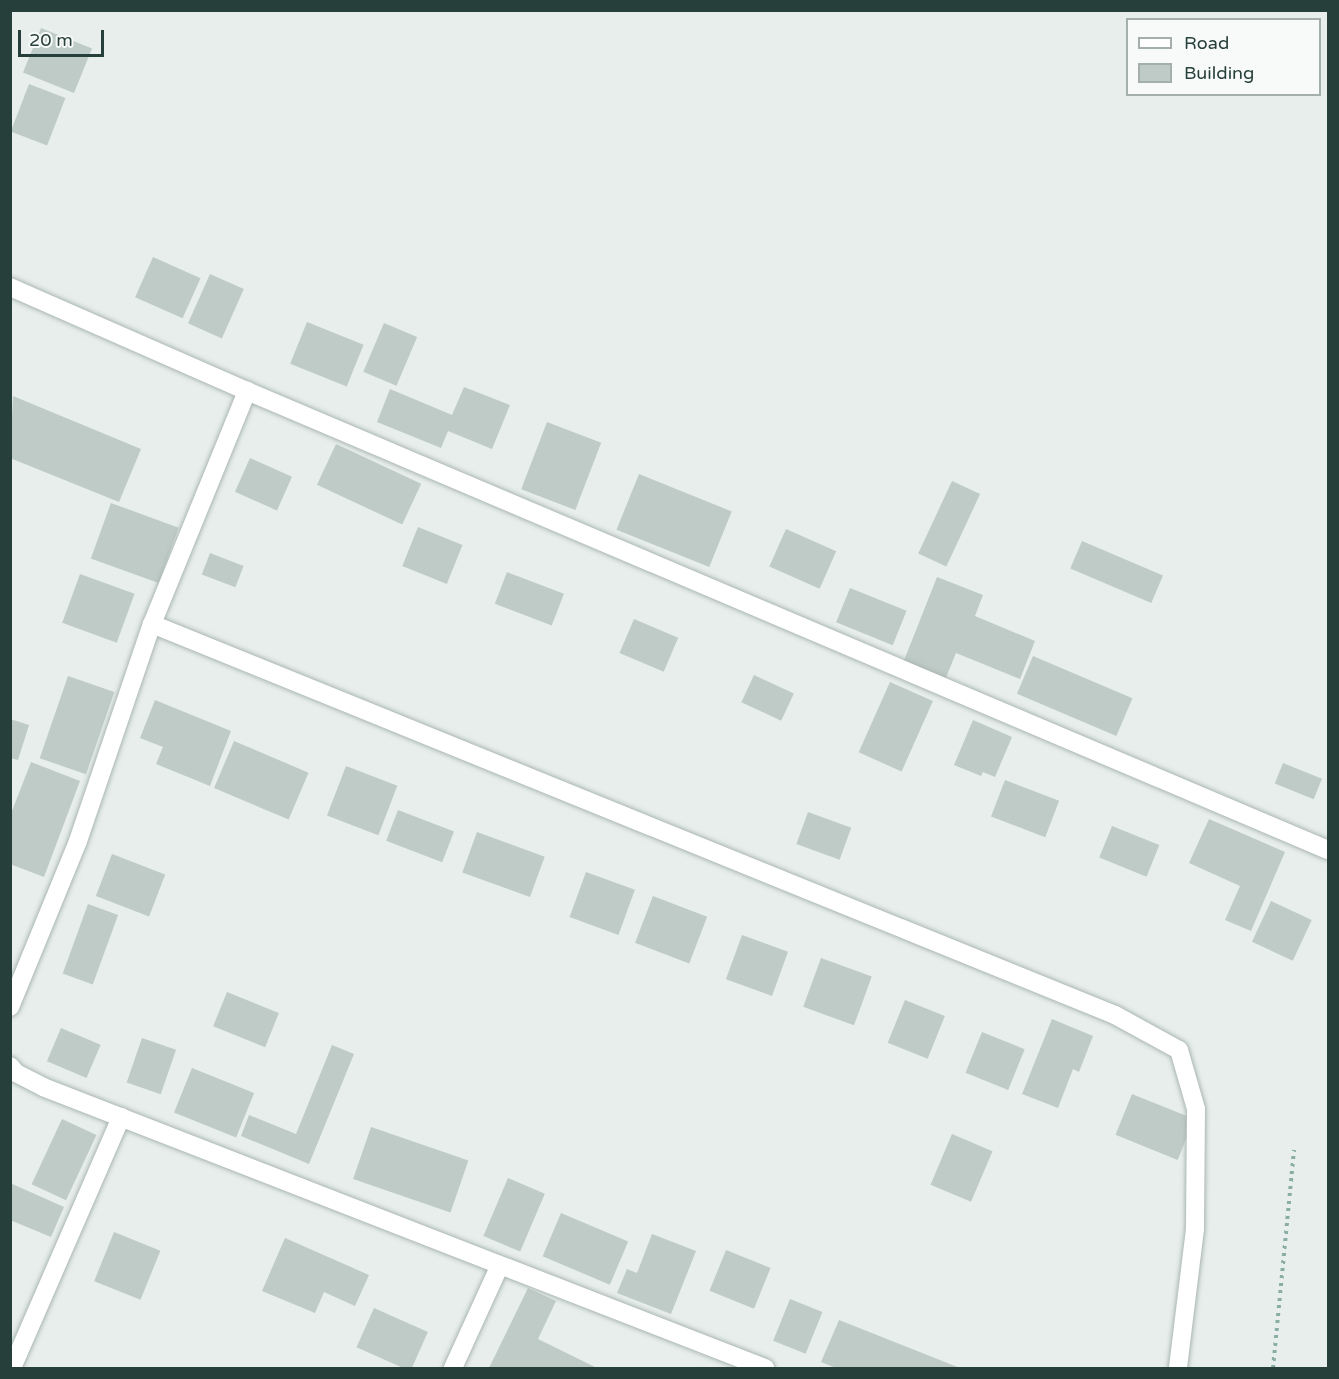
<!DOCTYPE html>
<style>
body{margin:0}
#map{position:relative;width:1339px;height:1379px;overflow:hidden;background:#e7eeeb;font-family:"Varela Round",sans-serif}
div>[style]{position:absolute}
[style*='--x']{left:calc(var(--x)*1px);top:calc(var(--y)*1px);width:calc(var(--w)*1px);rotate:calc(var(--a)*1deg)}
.building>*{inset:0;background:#bfcbc7;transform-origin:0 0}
.path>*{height:4px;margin-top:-2px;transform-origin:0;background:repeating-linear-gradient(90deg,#8aaea5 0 3px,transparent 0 7.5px)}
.roads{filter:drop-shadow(0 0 2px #aab6b2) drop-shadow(0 0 2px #aab6b2)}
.minor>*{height:18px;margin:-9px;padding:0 9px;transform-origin:9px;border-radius:9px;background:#fff}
span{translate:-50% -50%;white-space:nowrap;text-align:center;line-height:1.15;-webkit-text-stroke:5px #f7faf9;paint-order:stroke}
.frame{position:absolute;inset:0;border:12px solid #273f3a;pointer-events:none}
.legend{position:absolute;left:1126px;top:18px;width:195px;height:78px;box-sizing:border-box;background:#f7faf9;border:2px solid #a4afad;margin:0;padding:8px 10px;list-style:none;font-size:18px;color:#273f3a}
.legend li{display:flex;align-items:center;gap:12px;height:30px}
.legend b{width:30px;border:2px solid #a4afad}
.scale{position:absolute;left:18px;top:30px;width:86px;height:27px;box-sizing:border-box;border:3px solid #273f3a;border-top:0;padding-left:8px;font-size:18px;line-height:21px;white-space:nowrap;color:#273f3a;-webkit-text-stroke:4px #f7faf9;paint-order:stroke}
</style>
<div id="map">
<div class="building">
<div style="left:41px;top:28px;width:55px;height:48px;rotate:22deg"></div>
<div style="left:29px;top:84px;width:39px;height:51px;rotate:21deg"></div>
<div style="left:153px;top:257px;width:52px;height:44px;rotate:24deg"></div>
<div style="left:210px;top:274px;width:37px;height:54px;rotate:24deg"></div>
<div style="left:307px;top:322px;width:61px;height:45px;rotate:22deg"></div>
<div style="left:384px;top:323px;width:36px;height:53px;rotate:23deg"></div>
<div style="clip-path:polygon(464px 387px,510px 405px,492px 449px,448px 431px,441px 448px,377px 422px,390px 389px,452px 415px)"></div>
<div style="clip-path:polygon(13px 396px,141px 449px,119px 502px,10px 458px)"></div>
<div style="left:547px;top:422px;width:58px;height:72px;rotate:21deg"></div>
<div style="left:336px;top:444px;width:94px;height:45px;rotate:25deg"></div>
<div style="left:250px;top:458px;width:46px;height:37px;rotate:24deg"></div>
<div style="left:639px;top:474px;width:100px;height:60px;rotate:22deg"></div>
<div style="left:952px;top:481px;width:31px;height:80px;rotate:25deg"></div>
<div style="left:111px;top:503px;width:72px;height:59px;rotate:20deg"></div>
<div style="left:418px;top:527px;width:48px;height:42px;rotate:22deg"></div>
<div style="left:786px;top:529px;width:55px;height:41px;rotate:24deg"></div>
<div style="left:1082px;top:541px;width:88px;height:30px;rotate:23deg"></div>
<div style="left:210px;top:553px;width:36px;height:23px;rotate:21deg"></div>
<div style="left:507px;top:572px;width:61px;height:34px;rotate:21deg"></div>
<div style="left:80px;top:574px;width:58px;height:52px;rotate:20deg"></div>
<div style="clip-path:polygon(937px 577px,983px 595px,975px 616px,1035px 641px,1020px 679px,956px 653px,945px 680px,903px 663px)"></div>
<div style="left:850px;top:588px;width:61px;height:37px;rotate:22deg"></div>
<div style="left:634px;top:619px;width:48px;height:37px;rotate:23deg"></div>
<div style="left:1033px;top:656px;width:108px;height:41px;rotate:23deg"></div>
<div style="left:754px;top:675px;width:44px;height:30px;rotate:25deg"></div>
<div style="left:68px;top:676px;width:49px;height:87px;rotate:19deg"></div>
<div style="left:890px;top:682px;width:47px;height:77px;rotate:24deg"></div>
<div style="clip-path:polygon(155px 700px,231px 731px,210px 786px,156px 764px,163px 747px,140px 738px)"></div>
<div style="clip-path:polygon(10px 719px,29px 725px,18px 760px,10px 758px)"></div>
<div style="clip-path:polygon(973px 720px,1012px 737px,995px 777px,983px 772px,981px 776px,954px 765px)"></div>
<div style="left:234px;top:741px;width:81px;height:51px;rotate:23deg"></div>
<div style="clip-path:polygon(31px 762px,80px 781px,44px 877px,10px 864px,10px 816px)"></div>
<div style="left:1283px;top:763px;width:42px;height:22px;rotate:22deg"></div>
<div style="left:346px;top:766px;width:55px;height:53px;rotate:21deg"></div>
<div style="left:1005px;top:780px;width:58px;height:39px;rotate:21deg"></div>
<div style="left:398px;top:810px;width:60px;height:33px;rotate:21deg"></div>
<div style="left:808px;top:812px;width:46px;height:34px;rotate:20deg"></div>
<div style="clip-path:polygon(1209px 819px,1285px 852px,1251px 931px,1225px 920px,1240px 886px,1189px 863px)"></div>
<div style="left:1112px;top:826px;width:51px;height:34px;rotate:22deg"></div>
<div style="left:477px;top:832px;width:72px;height:43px;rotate:20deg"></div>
<div style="left:112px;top:854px;width:57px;height:45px;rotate:21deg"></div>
<div style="left:586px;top:872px;width:52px;height:48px;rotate:20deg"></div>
<div style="left:653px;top:896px;width:58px;height:50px;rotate:21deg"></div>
<div style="left:1271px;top:901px;width:45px;height:45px;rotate:25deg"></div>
<div style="left:88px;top:904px;width:32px;height:74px;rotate:20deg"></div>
<div style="left:742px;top:935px;width:49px;height:47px;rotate:20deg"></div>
<div style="left:821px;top:958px;width:54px;height:52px;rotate:20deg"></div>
<div style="left:227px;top:992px;width:56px;height:37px;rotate:22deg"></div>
<div style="left:905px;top:1000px;width:43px;height:46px;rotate:22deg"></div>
<div style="clip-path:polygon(1052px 1019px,1093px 1036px,1079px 1072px,1073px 1069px,1058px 1108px,1022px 1094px)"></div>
<div style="left:61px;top:1028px;width:43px;height:36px;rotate:23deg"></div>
<div style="left:982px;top:1032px;width:46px;height:44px;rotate:22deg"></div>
<div style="left:142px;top:1038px;width:36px;height:47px;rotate:19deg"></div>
<div style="clip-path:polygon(332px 1045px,354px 1054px,309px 1164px,241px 1136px,249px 1115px,296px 1134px)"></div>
<div style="left:192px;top:1068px;width:67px;height:48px;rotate:22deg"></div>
<div style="left:1132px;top:1094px;width:67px;height:44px;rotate:22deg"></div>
<div style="left:62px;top:1119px;width:38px;height:72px;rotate:25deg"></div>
<div style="left:371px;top:1127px;width:103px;height:55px;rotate:19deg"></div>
<div style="left:952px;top:1134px;width:44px;height:55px;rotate:23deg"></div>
<div style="left:508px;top:1178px;width:40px;height:63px;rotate:23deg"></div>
<div style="clip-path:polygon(10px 1183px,64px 1207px,51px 1237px,10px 1220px)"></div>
<div style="left:561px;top:1213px;width:73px;height:47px;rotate:23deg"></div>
<div style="left:114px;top:1232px;width:50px;height:53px;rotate:22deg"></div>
<div style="clip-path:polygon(652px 1234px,696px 1251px,671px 1314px,617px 1293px,627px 1269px,637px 1273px)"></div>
<div style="clip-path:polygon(285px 1238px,369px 1275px,355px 1306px,324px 1292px,315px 1313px,262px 1291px)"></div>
<div style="left:726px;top:1250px;width:48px;height:44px;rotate:22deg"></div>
<div style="clip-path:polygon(528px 1288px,556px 1301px,538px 1339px,597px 1368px,489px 1368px)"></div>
<div style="left:790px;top:1299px;width:35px;height:45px;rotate:22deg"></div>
<div style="left:374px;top:1308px;width:59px;height:43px;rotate:24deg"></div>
<div style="clip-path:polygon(839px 1320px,960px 1368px,836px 1368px,821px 1362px)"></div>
</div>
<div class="path">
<div style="--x:1273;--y:1368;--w:219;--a:-84.5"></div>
</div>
<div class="roads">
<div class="minor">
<div style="--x:10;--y:287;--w:259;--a:23.7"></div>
<div style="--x:247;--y:391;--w:1174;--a:23.01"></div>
<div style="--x:152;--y:624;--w:1039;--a:22.1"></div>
<div style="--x:1115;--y:1015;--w:73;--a:28.7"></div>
<div style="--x:1179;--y:1050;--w:61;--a:73.9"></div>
<div style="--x:1196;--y:1109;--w:120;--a:90.5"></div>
<div style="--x:1195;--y:1229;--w:140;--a:97"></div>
<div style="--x:10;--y:1007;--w:179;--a:-67.7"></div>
<div style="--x:78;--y:841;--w:229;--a:-71.2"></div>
<div style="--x:152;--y:624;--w:252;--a:-67.8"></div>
<div style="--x:10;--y:1066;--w:9;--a:49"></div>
<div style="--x:16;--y:1073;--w:30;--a:27"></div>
<div style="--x:43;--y:1087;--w:775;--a:21.27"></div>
<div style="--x:12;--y:1368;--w:274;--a:-66.5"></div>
<div style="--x:453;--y:1368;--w:113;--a:-65.5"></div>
</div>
</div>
<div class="frame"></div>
<ul class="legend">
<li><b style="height:8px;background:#fff"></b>Road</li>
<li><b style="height:16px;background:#bfcbc7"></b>Building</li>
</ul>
<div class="scale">20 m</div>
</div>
